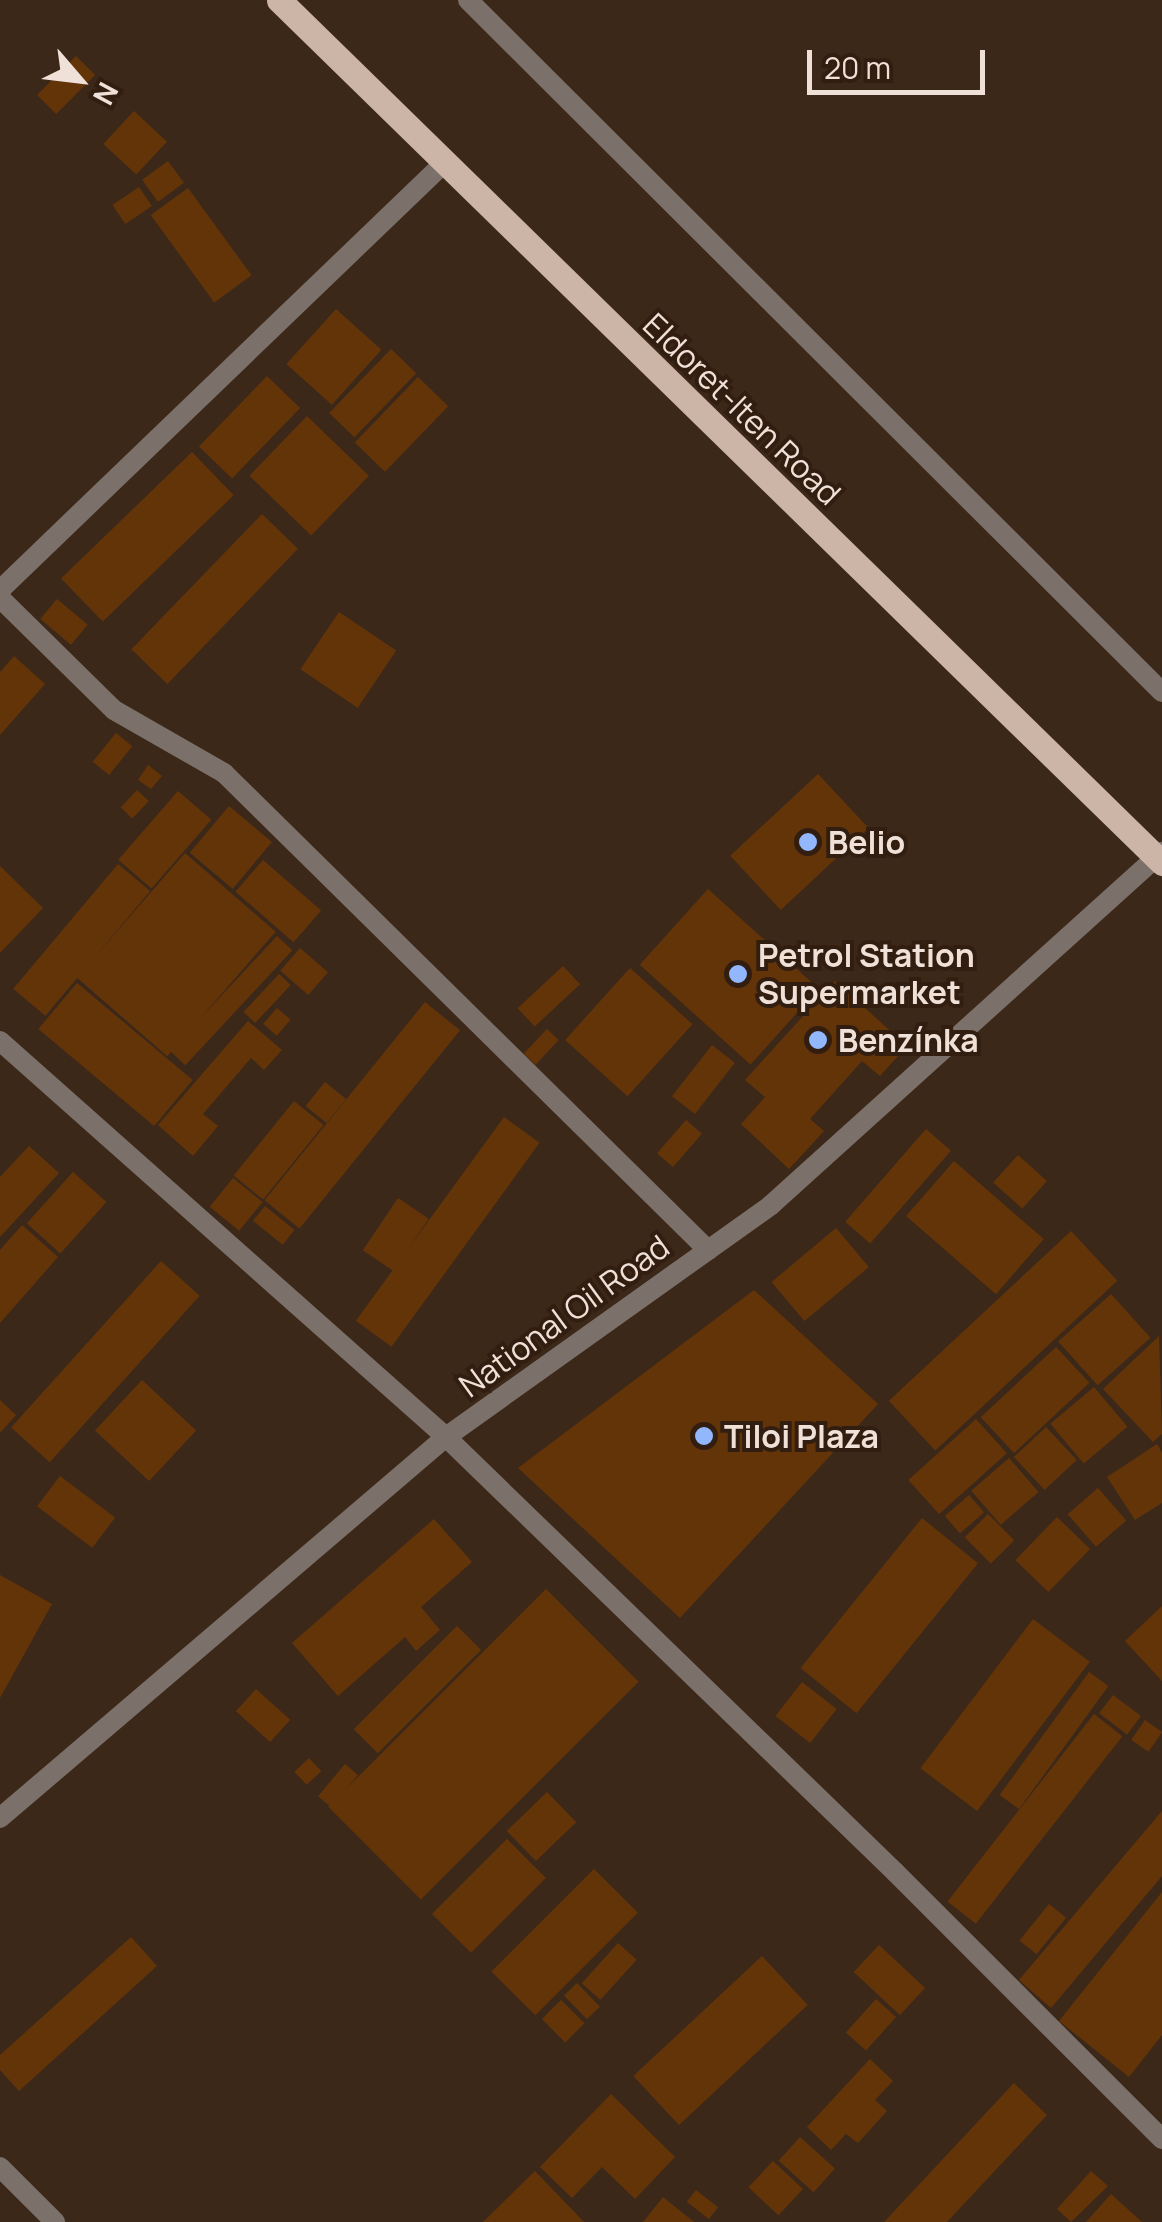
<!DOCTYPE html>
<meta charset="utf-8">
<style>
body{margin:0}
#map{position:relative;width:1162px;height:2222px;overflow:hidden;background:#3c2819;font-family:Manrope,sans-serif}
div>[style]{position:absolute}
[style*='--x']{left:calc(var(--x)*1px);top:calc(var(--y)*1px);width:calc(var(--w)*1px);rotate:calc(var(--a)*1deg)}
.building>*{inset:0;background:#643409;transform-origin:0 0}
.minor>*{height:20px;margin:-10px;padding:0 10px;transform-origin:10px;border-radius:10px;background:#7c716a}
.primary>*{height:25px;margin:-12.5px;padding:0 12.5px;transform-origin:12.5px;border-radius:12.5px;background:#ccb5a6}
.dots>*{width:28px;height:28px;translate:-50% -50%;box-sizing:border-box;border:5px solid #321e10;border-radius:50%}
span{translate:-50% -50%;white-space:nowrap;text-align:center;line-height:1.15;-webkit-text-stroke:8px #321e10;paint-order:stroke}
.street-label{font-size:32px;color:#efe1d8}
.poi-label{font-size:32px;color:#efe1d8;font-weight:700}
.left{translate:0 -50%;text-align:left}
.north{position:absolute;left:30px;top:30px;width:100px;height:100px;-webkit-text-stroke:8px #321e10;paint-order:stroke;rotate:118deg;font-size:28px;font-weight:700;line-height:40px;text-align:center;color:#efe1d8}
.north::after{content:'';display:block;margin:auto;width:35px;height:45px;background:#efe1d8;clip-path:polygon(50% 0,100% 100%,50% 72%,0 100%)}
.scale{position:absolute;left:807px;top:50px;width:178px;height:45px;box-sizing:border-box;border:5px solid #efe1d8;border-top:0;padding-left:12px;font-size:30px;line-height:35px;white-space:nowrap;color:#efe1d8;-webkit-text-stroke:8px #321e10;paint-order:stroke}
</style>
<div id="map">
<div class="building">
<div style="left:76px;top:56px;width:27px;height:55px;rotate:45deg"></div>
<div style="left:134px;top:111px;width:45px;height:45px;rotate:43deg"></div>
<div style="left:168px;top:161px;width:27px;height:32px;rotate:54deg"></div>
<div style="left:139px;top:187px;width:23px;height:32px;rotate:56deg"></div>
<div style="left:188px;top:188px;width:108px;height:46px;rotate:54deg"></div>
<div style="left:336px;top:309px;width:61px;height:74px;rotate:42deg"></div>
<div style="left:391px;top:349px;width:35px;height:89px;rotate:44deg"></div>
<div style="left:267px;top:376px;width:46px;height:98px;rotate:44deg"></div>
<div style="left:418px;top:377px;width:42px;height:91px;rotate:44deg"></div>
<div style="left:307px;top:416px;width:86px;height:83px;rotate:44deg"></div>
<div style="left:192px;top:452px;width:60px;height:182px;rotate:46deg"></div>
<div style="left:262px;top:514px;width:50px;height:188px;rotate:44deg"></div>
<div style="left:57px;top:599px;width:40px;height:26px;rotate:40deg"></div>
<div style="left:339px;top:612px;width:69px;height:69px;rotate:34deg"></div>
<div style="clip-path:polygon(14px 656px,45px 684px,0 735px,0 672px)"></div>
<div style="left:116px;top:733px;width:21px;height:37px;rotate:39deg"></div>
<div style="clip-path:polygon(148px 765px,162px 776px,151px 789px,138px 780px)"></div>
<div style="left:818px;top:774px;width:74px;height:120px;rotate:47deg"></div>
<div style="left:137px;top:790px;width:16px;height:24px;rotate:43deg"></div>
<div style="left:178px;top:791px;width:44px;height:91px;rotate:41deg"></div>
<div style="left:229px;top:806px;width:56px;height:61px;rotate:40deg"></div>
<div style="left:185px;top:853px;width:120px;height:165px;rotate:41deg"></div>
<div style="left:263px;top:860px;width:77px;height:42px;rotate:41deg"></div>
<div style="left:118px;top:864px;width:42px;height:163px;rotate:40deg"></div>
<div style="clip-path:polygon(0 866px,43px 908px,0 953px)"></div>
<div style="left:708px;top:889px;width:149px;height:102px;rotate:42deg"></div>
<div style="left:277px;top:936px;width:21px;height:157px;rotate:43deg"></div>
<div style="left:300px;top:948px;width:37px;height:30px;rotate:41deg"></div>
<div style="left:563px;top:966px;width:25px;height:62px;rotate:47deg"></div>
<div style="left:630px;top:968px;width:84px;height:97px;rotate:42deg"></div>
<div style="left:279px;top:974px;width:16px;height:52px;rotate:43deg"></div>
<div style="clip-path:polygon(835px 981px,907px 1046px,880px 1076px,862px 1061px,810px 1119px,824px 1131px,789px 1169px,741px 1124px,765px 1097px,745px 1080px)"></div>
<div style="left:77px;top:983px;width:151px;height:60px;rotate:40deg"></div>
<div style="left:425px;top:1002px;width:45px;height:255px;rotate:39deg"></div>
<div style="left:277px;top:1008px;width:18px;height:21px;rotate:41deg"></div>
<div style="clip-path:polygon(248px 1021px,282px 1050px,264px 1070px,251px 1058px,203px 1114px,218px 1126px,193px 1156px,158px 1125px)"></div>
<div style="left:547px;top:1029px;width:16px;height:34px;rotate:43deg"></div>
<div style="left:712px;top:1045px;width:29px;height:65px;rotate:38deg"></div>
<div style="left:325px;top:1082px;width:27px;height:31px;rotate:39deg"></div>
<div style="left:294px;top:1101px;width:38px;height:96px;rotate:39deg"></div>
<div style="left:504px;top:1117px;width:44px;height:252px;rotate:36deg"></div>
<div style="left:686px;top:1120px;width:21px;height:44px;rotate:41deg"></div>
<div style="left:926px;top:1129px;width:33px;height:123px;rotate:41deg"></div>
<div style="clip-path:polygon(29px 1146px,59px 1173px,0 1237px,0 1177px)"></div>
<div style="left:1018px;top:1155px;width:39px;height:37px;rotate:42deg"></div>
<div style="left:954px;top:1161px;width:119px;height:73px;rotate:41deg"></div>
<div style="left:73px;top:1172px;width:45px;height:69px;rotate:42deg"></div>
<div style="left:233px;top:1178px;width:38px;height:37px;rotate:39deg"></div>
<div style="left:398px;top:1198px;width:37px;height:63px;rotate:34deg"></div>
<div style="left:265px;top:1206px;width:38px;height:19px;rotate:39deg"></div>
<div style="clip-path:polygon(22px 1225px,58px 1257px,0 1323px,0 1250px)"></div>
<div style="left:836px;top:1228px;width:51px;height:84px;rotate:50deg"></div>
<div style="left:1071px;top:1231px;width:68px;height:249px;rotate:47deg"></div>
<div style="left:161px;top:1261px;width:52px;height:224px;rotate:42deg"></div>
<div style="clip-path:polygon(754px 1290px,878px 1404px,680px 1618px,518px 1468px)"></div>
<div style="left:1111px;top:1294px;width:59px;height:71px;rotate:48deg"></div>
<div style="clip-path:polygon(1159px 1336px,1162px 1434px,1153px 1442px,1103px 1389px)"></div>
<div style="left:1056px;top:1347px;width:49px;height:103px;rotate:47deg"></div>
<div style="left:142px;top:1380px;width:74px;height:69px;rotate:43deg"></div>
<div style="left:1094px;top:1387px;width:52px;height:57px;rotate:50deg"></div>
<div style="clip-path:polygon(0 1400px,16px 1415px,0 1433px)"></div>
<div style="left:976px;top:1419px;width:46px;height:91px;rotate:48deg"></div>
<div style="left:1046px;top:1427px;width:45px;height:44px;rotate:47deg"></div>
<div style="clip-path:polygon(1157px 1444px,1162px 1453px,1162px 1503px,1135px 1520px,1107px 1477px)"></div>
<div style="left:1009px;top:1458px;width:45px;height:50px;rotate:49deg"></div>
<div style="left:60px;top:1476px;width:69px;height:38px;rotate:37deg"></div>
<div style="left:1098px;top:1488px;width:43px;height:40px;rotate:49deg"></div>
<div style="left:969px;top:1495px;width:23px;height:32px;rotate:49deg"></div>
<div style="left:988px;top:1514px;width:37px;height:33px;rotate:45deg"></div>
<div style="left:1057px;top:1517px;width:46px;height:60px;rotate:44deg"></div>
<div style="left:922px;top:1518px;width:72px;height:193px;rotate:39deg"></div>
<div style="clip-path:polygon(434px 1519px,472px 1562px,421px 1607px,440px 1630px,416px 1651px,405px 1637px,338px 1696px,292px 1643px)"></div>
<div style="clip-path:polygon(0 1575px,52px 1604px,0 1698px)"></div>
<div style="left:546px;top:1589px;width:131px;height:308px;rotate:45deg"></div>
<div style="clip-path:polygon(1162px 1606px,1162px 1681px,1125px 1641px)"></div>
<div style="left:1033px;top:1619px;width:71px;height:187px;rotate:37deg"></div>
<div style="left:457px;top:1626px;width:34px;height:146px;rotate:45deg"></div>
<div style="left:1089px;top:1672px;width:24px;height:152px;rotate:36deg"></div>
<div style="left:802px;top:1682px;width:44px;height:43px;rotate:38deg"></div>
<div style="left:256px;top:1689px;width:46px;height:30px;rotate:42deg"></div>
<div style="left:1113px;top:1695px;width:35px;height:23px;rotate:37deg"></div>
<div style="left:1094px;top:1714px;width:36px;height:238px;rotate:38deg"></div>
<div style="left:1145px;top:1720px;width:21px;height:24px;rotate:35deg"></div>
<div style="left:309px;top:1758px;width:18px;height:20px;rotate:47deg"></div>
<div style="left:345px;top:1764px;width:17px;height:42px;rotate:40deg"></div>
<div style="left:547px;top:1792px;width:42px;height:56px;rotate:46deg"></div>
<div style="clip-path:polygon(1162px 1811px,1162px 1876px,1051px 2008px,1019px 1980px)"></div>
<div style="left:507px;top:1839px;width:55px;height:106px;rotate:45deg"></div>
<div style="left:594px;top:1869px;width:62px;height:145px;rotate:45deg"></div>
<div style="clip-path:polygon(1162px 1892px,1162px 2035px,1129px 2077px,1059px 2021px)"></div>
<div style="left:1049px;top:1904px;width:22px;height:47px;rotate:39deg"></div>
<div style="clip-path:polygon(131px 1937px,157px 1966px,19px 2091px,0 2070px,0 2055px)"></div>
<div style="left:618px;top:1943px;width:25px;height:54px;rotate:42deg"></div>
<div style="left:879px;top:1945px;width:63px;height:37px;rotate:43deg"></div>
<div style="left:762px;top:1956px;width:67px;height:176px;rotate:47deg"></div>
<div style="left:577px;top:1983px;width:33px;height:18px;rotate:46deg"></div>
<div style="left:876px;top:1999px;width:27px;height:45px;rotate:42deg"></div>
<div style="left:561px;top:2000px;width:33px;height:27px;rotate:45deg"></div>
<div style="clip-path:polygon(870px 2059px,893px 2081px,875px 2100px,887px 2111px,858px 2143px,846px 2134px,831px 2150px,807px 2127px)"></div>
<div style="clip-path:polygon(1014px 2083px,1047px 2115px,947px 2222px,884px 2222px)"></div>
<div style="clip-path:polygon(611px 2094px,675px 2157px,635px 2199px,602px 2167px,572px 2198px,540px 2167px)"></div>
<div style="left:800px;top:2137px;width:47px;height:32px;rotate:42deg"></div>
<div style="left:773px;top:2161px;width:41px;height:36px;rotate:43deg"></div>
<div style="clip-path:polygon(535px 2171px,584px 2222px,483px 2222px)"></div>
<div style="clip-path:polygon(1091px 2171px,1108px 2186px,1071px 2222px,1057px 2209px)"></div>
<div style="left:696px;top:2190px;width:28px;height:15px;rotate:38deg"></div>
<div style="clip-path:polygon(1111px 2194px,1142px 2222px,1086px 2222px)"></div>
<div style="clip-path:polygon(663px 2197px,694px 2222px,643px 2222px)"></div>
</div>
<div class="minor">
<div style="--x:468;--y:0;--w:980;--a:44.92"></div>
<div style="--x:0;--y:590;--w:615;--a:-43.88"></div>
<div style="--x:0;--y:598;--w:160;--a:44.5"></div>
<div style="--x:114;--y:710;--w:127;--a:29.8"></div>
<div style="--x:224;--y:773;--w:680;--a:44.58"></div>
<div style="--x:0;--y:1041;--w:596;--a:41.6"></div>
<div style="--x:446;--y:1437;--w:625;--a:44.09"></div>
<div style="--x:895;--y:1872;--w:378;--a:45"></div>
<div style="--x:0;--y:1818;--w:587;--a:-40.51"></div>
<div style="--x:446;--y:1437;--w:399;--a:-35.5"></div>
<div style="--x:771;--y:1205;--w:527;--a:-42.08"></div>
<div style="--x:0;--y:2167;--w:78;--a:45"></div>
</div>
<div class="primary">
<div style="--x:279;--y:0;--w:1235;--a:44.34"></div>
</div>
<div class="dots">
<div style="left:808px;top:842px;background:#92b7fd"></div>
<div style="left:738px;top:974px;background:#92b7fd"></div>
<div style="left:818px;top:1040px;background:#92b7fd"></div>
<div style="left:704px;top:1436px;background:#92b7fd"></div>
</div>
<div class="street-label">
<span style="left:742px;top:409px;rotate:44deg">Eldoret-Iten Road</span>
<span style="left:564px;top:1316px;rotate:-36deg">National Oil Road</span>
</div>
<div class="poi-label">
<span class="left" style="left:828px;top:842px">Belio</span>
<span class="left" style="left:758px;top:974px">Petrol Station<br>Supermarket</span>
<span class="left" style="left:838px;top:1040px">Benzínka</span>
<span class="left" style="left:724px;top:1436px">Tiloi Plaza</span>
</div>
<div class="north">N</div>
<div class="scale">20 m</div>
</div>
